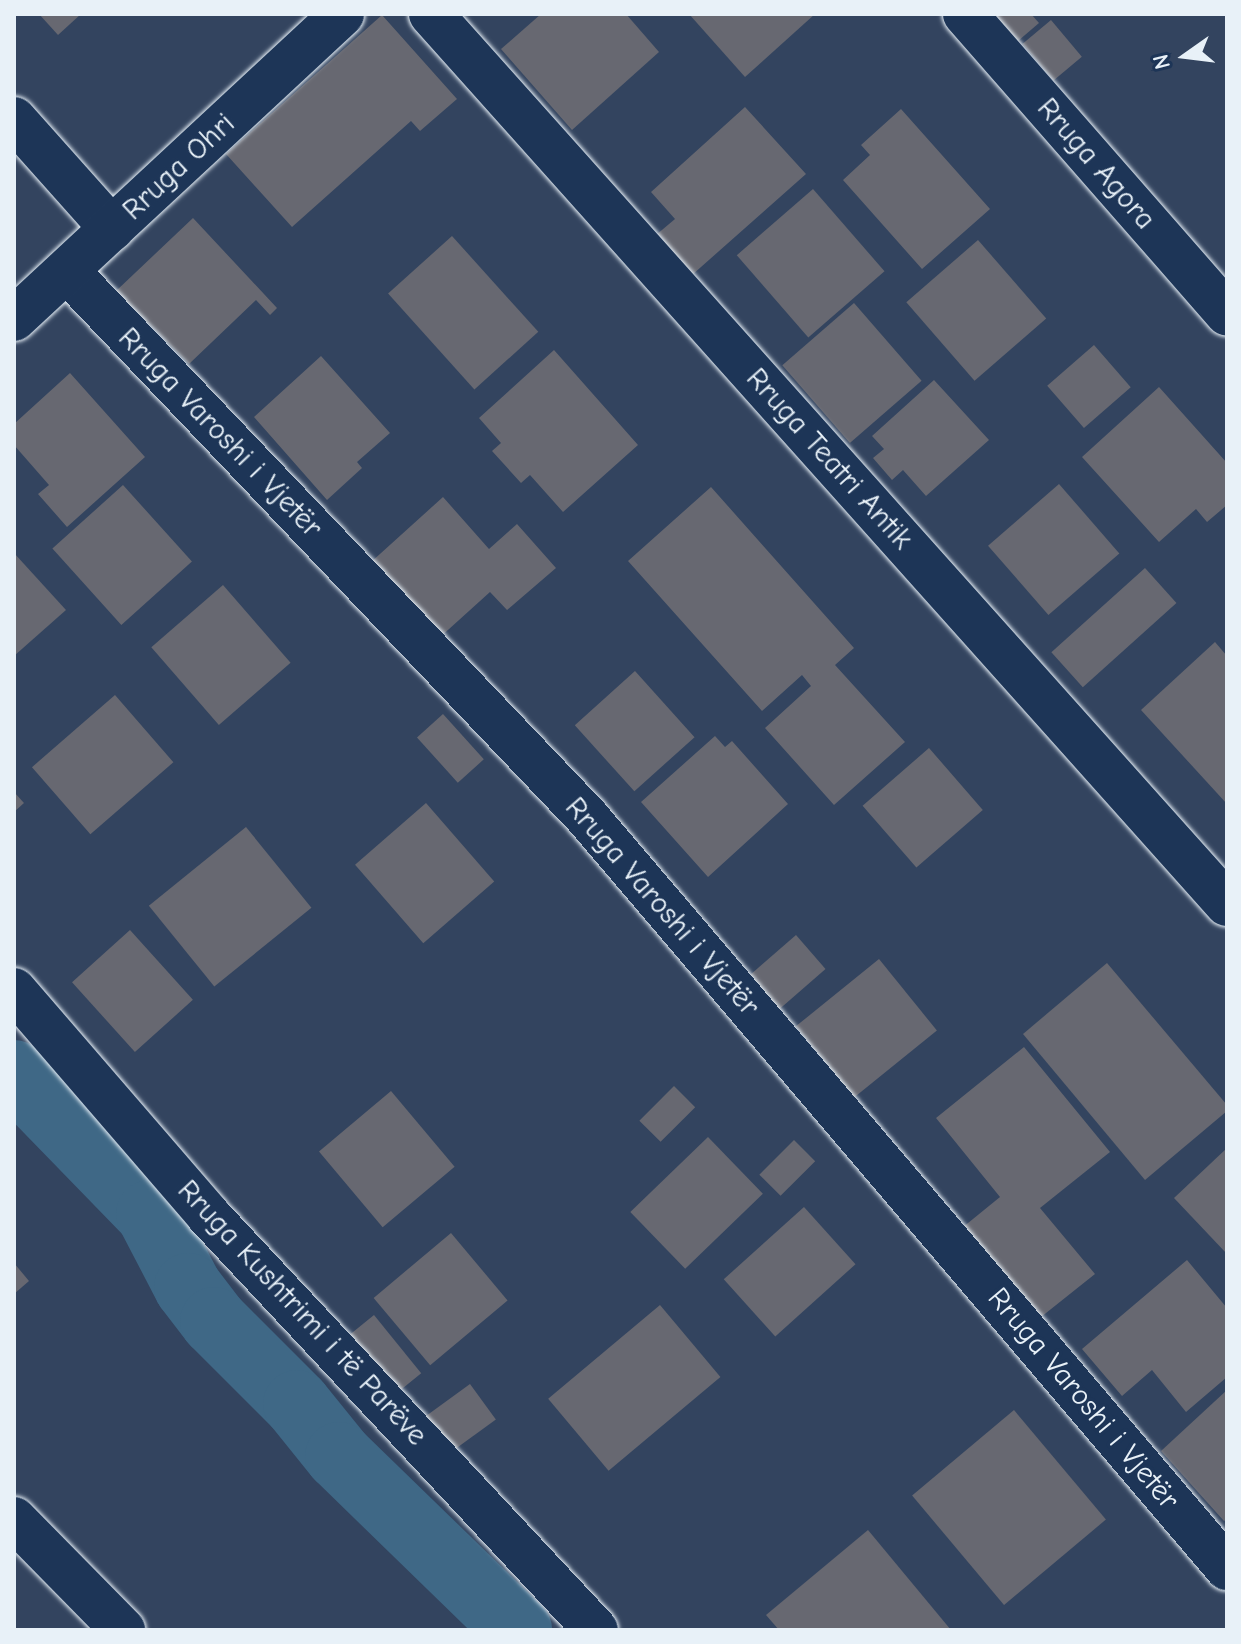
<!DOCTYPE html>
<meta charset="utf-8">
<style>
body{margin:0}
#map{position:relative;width:1241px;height:1644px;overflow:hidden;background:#33445f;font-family:"Comic Neue",sans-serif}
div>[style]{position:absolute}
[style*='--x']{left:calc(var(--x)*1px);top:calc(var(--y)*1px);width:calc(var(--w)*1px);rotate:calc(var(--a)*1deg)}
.canal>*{height:68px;margin:-34px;padding:0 34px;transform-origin:34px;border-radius:34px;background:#3f6886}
.building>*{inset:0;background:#676871;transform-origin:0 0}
.roads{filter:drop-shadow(0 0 2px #e8f1f8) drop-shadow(0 0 2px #e8f1f8)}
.minor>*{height:44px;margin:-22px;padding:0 22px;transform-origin:22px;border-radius:22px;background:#1d3557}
span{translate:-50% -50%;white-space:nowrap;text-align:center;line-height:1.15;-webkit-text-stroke:7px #1d3557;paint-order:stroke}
.street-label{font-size:30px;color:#e8f1f8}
.frame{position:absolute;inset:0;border:16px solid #e8f1f8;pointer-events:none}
.north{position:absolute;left:1145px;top:16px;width:80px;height:80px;-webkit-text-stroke:6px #1d3557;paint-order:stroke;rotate:256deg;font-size:22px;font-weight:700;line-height:32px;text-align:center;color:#e8f1f8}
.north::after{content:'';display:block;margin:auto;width:28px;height:36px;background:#e8f1f8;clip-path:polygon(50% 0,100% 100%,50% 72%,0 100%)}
</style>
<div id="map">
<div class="canal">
<div style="--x:14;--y:1074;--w:195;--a:45.8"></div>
<div style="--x:150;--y:1214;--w:82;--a:62.5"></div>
<div style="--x:188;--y:1287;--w:43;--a:52.6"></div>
<div style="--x:214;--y:1321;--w:117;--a:45"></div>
<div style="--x:297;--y:1404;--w:67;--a:51.1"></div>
<div style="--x:339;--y:1456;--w:250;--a:44.2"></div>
</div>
<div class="building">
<div style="clip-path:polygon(39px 14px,81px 14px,58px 35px)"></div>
<div style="clip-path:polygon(541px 14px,626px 14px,659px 52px,572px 130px,501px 49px)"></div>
<div style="clip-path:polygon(689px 14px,815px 14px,745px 77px)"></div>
<div style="clip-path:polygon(994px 14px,1031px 14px,1039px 23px,1018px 41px)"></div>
<div style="clip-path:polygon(382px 15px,457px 99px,420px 131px,411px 121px,292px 227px,226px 154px)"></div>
<div style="left:1051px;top:20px;width:48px;height:37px;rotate:50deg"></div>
<div style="clip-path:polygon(745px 107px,806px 174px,692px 275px,656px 235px,675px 219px,651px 192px)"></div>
<div style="clip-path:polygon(901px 109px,990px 209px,922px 269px,843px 180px,870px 155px,861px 145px)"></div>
<div style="left:813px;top:189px;width:109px;height:101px;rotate:49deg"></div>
<div style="clip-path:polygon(193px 218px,277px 308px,270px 315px,256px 300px,189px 364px,116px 291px)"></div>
<div style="left:452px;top:236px;width:129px;height:86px;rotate:48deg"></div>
<div style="left:978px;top:240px;width:104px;height:95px;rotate:49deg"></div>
<div style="left:854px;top:303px;width:103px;height:95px;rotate:49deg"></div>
<div style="left:1094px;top:345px;width:56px;height:62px;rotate:49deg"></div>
<div style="clip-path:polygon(554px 350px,638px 445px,563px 512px,530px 475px,521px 483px,492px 451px,501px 443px,479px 418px)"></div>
<div style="clip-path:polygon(321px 356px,390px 433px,357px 462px,362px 468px,327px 500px,254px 417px)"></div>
<div style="clip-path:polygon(70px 373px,145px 457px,67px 527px,38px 494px,49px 485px,14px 445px,14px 424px)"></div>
<div style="clip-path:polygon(934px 380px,989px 440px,926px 496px,903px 470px,892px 480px,873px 458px,884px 449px,872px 436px)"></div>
<div style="clip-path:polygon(1159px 387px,1227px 463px,1227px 505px,1207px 522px,1196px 509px,1159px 542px,1082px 457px)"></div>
<div style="left:1059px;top:484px;width:92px;height:94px;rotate:49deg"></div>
<div style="left:123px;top:485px;width:103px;height:95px;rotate:48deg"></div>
<div style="clip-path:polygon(711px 487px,854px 648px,835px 665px,905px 742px,834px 805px,765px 728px,811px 686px,802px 675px,762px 711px,628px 561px)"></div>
<div style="clip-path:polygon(443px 497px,489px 549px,517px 524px,556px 568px,507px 610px,490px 592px,438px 639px,370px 563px)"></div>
<div style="clip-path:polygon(14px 553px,66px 610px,14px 656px)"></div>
<div style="left:1145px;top:568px;width:47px;height:126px;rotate:48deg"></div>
<div style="left:223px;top:585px;width:103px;height:95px;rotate:49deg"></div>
<div style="clip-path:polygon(1215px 642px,1227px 656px,1227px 804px,1141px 710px)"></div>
<div style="left:635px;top:671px;width:89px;height:81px;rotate:48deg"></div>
<div style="left:115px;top:695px;width:89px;height:110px;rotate:49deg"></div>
<div style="left:443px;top:714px;width:61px;height:35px;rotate:48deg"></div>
<div style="clip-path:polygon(715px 736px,725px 747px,732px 741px,788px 804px,708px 877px,641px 802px)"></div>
<div style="left:929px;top:748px;width:82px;height:88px;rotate:49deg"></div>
<div style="clip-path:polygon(14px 792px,24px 803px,14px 812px)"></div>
<div style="left:426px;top:803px;width:104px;height:94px;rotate:49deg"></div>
<div style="left:246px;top:827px;width:104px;height:125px;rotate:51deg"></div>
<div style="left:130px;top:930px;width:94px;height:78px;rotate:48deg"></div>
<div style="left:796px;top:935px;width:45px;height:70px;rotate:49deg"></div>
<div style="left:879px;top:959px;width:92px;height:107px;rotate:51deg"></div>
<div style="clip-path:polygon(1107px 963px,1227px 1105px,1227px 1111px,1145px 1180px,1023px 1034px)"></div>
<div style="clip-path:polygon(1024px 1047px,1110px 1152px,1040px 1208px,1095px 1274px,1031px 1325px,957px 1232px,1000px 1197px,936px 1118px)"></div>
<div style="left:674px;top:1086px;width:30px;height:49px;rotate:45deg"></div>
<div style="left:391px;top:1091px;width:99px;height:94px;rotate:50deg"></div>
<div style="left:708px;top:1137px;width:79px;height:108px;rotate:46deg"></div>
<div style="left:794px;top:1140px;width:30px;height:49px;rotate:45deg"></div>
<div style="clip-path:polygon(1227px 1148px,1227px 1254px,1174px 1198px)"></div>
<div style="left:804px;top:1207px;width:77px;height:108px;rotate:48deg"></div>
<div style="left:451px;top:1233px;width:88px;height:101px;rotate:50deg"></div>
<div style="clip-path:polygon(1187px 1260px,1227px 1308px,1227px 1377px,1186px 1412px,1152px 1370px,1122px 1396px,1082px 1349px)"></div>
<div style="clip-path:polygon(14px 1263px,29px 1281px,14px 1294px)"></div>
<div style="left:660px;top:1305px;width:94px;height:146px;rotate:50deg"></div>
<div style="left:374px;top:1315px;width:75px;height:42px;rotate:51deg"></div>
<div style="left:470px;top:1384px;width:44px;height:54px;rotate:54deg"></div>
<div style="clip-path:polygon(1227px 1390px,1227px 1519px,1224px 1521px,1161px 1451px)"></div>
<div style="left:1014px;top:1410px;width:143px;height:133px;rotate:50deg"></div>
<div style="clip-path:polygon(868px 1530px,951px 1630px,779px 1630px,766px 1615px)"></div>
</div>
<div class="roads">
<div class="minor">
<div style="--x:431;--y:14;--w:1194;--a:48.19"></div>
<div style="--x:965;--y:14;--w:398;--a:48.8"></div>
<div style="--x:14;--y:119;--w:147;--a:48.3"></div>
<div style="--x:68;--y:272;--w:753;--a:46.4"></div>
<div style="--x:587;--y:817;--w:987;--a:49.56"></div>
<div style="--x:14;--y:319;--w:448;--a:-42.9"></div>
<div style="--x:14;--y:990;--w:297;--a:49.2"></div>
<div style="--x:208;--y:1215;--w:568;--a:46.93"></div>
<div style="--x:14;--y:1519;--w:156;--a:45.5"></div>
</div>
</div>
<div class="street-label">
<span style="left:1096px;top:164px;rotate:49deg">Rruga Agora</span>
<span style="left:179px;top:167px;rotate:-43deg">Rruga Ohri</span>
<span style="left:220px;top:433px;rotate:46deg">Rruga Varoshi i Vjetër</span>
<span style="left:829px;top:459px;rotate:48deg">Rruga Teatri Antik</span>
<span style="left:662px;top:907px;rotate:49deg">Rruga Varoshi i Vjetër</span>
<span style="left:302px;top:1313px;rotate:47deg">Rruga Kushtrimi i të Parëve</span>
<span style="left:1083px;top:1399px;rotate:50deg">Rruga Varoshi i Vjetër</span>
</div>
<div class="frame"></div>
<div class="north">N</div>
</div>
